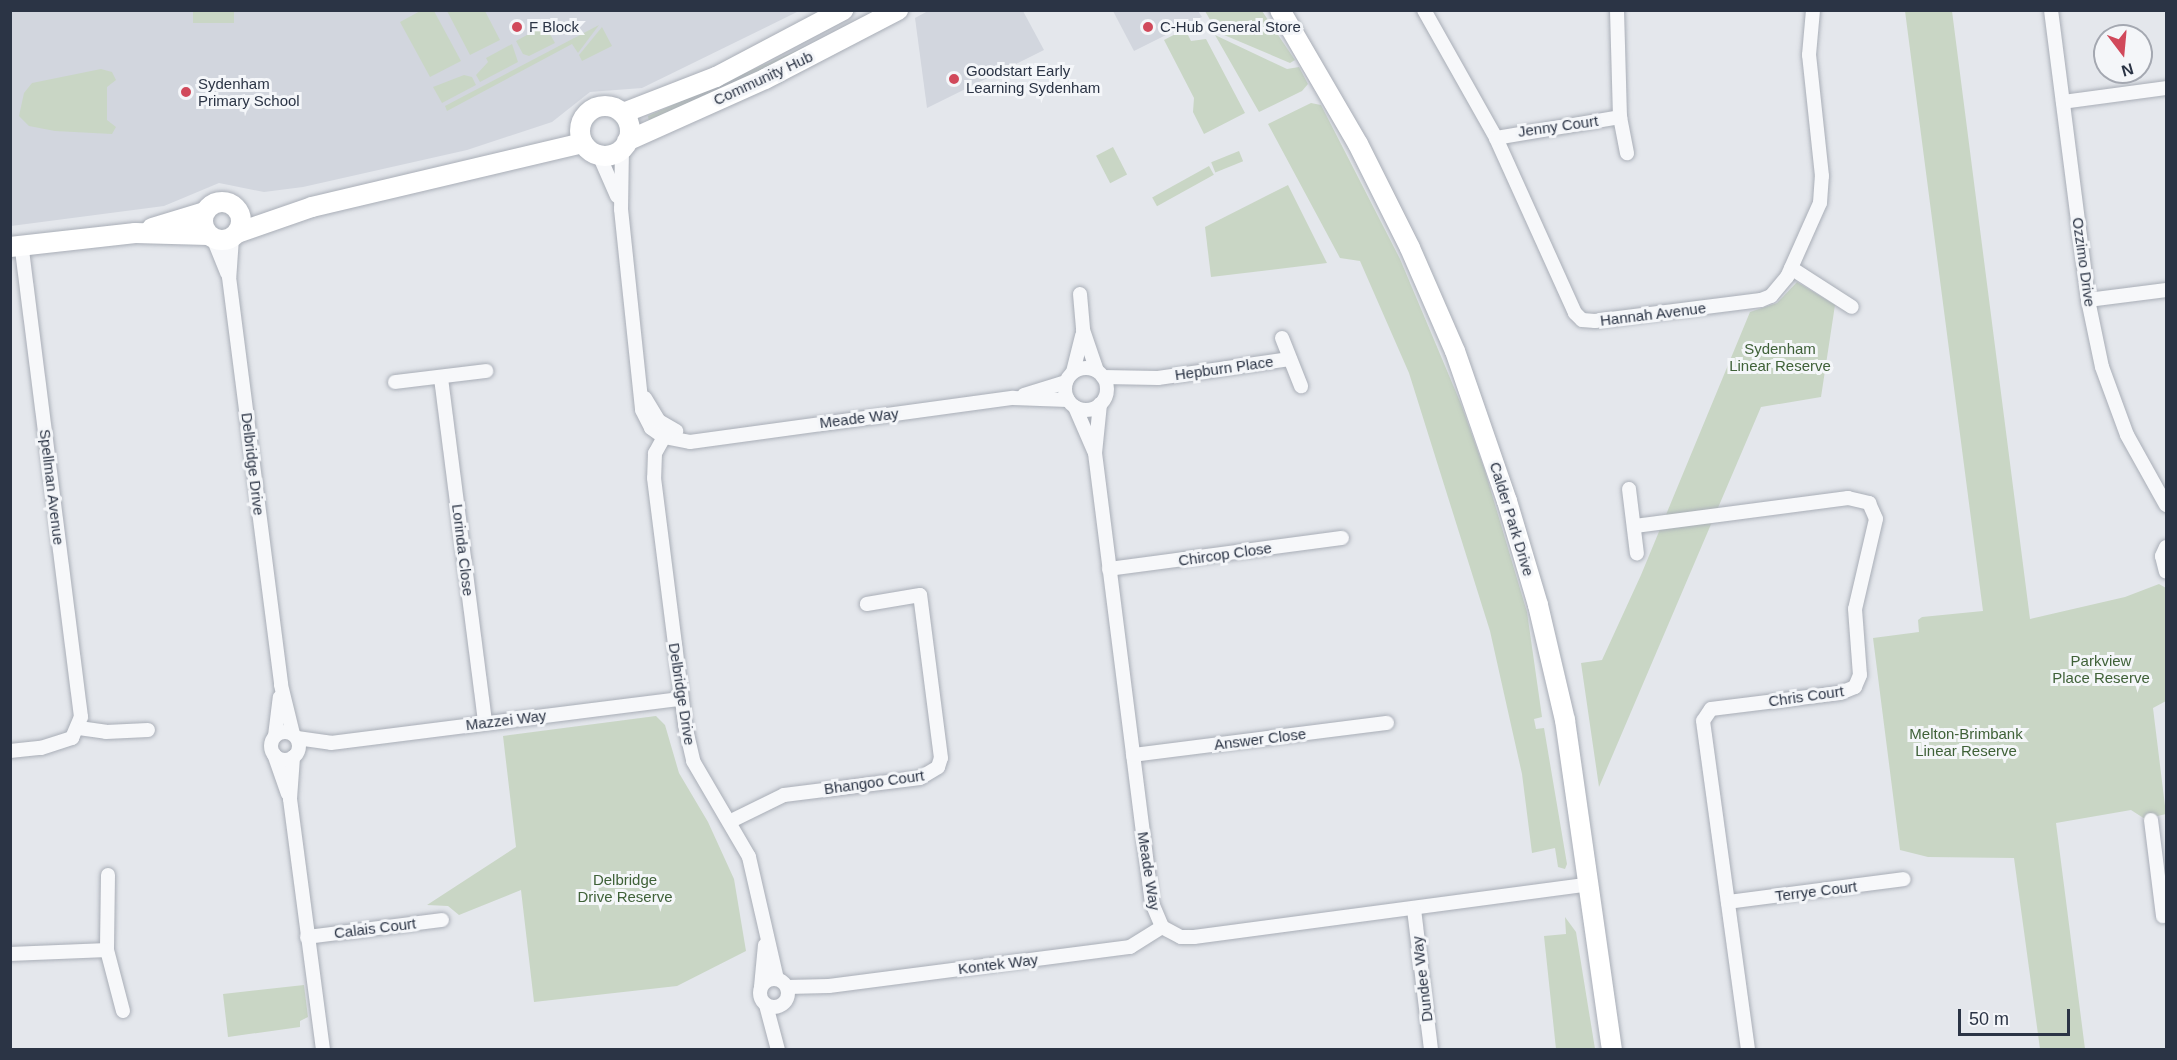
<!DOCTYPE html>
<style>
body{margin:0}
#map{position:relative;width:2177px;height:1060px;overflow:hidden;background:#e4e7ec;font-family:Helvetica,sans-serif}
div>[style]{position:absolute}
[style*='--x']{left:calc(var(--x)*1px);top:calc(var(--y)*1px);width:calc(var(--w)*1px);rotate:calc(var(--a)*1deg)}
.built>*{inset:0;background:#d2d6de}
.green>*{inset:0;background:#c9d6c5;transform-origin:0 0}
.roads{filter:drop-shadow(0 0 2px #a9aeb7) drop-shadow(0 0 2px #a9aeb7)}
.street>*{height:14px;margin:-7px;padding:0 7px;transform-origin:7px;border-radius:7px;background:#f7f8fa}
.street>.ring{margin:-7px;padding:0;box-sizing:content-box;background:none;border:14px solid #f7f8fa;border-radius:50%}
.secondary>*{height:20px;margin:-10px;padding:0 10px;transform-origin:10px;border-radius:10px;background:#fff}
.secondary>.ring{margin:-10px;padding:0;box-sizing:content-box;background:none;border:20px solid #fff;border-radius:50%}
.dots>*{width:16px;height:16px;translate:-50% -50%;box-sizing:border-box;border:3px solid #f4f6f9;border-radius:50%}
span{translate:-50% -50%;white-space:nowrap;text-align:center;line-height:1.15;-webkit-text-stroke:6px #f4f6f9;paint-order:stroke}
.poi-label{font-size:15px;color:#2b3445}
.left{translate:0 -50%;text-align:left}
.street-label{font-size:15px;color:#2b3445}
.park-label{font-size:15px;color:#3f6138}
.frame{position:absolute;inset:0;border:12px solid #2b3445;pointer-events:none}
.north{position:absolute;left:2093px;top:24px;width:60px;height:60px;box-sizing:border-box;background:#f4f6f9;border:2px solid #a4a8b1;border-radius:50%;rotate:164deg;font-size:16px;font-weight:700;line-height:24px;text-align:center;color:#2b3445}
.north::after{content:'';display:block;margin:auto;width:21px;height:27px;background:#d1495b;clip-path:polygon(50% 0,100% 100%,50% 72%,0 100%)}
.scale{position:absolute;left:1958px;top:1009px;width:112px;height:27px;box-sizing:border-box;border:3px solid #2b3445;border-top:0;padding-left:8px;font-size:18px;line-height:21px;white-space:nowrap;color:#2b3445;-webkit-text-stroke:4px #f4f6f9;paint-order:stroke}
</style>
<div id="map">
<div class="built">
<div style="clip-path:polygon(10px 11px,799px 11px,642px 88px,590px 92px,552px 122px,467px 150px,303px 187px,264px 192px,219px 183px,164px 206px,11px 226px)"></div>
<div style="clip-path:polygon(928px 11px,1023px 11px,1044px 50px,927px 108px,915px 18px)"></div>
<div style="clip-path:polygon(1113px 11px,1198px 11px,1202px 17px,1134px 51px)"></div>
</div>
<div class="green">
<div style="clip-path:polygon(422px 10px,434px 11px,461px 61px,430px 77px,400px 22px)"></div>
<div style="left:193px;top:11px;width:41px;height:12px"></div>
<div style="clip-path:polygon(447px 11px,485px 11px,500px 40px,470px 55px)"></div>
<div style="clip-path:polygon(1205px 11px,1262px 11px,1295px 60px,1290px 63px,1217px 32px)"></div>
<div style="clip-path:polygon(1905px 11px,1952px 11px,2030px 619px,2125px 597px,2159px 584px,2166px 588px,2166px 701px,2153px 708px,2166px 814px,2145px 819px,2131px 810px,2056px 823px,2085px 1049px,2040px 1049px,2014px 858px,1928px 857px,1900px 850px,1873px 638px,1919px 632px,1918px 620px,1922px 617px,1983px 611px)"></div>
<div style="clip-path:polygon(545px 25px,555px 43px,529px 56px,523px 54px,516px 41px)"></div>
<div style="clip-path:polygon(599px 25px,578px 53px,572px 44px,447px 111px,445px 106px)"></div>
<div style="clip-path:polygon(602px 27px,612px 46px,582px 61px,579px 55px)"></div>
<div style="clip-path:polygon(1185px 29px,1191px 41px,1206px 39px,1245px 113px,1204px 134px,1193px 112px,1194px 98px,1164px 40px)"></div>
<div style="clip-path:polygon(1215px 35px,1287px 69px,1299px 67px,1308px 84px,1302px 91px,1259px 112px)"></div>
<div style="clip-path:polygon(512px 44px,518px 62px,480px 82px,476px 75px,488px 62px,486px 58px)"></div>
<div style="clip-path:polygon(809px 45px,811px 48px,649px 122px,648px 116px)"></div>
<div style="clip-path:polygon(101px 69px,112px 72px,116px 80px,107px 87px,107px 120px,116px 127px,112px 134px,55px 131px,29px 126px,19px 116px,24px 93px,32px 83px)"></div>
<div style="clip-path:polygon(464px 75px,472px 77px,476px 85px,442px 103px,433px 87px)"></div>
<div style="clip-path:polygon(1311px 103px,1321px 105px,1400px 259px,1461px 404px,1485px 471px,1527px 612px,1542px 717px,1534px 719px,1536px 729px,1544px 728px,1567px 864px,1565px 869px,1558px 867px,1555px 848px,1532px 853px,1522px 774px,1490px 631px,1409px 373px,1360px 261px,1340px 258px,1268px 124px)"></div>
<div style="left:1113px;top:147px;width:31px;height:19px;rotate:63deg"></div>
<div style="left:1239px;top:151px;width:11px;height:30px;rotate:68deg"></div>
<div style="left:1209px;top:166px;width:10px;height:65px;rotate:61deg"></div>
<div style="clip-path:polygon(1288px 185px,1327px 263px,1211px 277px,1205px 227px)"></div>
<div style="clip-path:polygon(1797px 282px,1835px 305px,1821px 397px,1761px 407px,1599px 787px,1581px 663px,1602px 660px,1641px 575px,1750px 312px,1777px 303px)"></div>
<div style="clip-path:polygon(656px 716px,665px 725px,679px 773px,708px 822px,734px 879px,746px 951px,677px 986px,534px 1002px,521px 890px,459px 915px,448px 906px,427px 905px,516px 847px,503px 736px)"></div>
<div style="clip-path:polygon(1565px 917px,1576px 932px,1595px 1049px,1556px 1049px,1544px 936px,1566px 934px)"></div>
<div style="clip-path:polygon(304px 985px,308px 1017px,300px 1021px,300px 1027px,228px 1037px,223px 994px)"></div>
</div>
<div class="roads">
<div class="street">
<div style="--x:1424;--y:10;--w:147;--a:60.6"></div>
<div style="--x:1496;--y:138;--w:192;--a:65.7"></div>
<div style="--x:1575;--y:313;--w:10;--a:45"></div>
<div style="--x:1582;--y:320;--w:13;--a:4"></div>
<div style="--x:1595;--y:321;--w:167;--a:-7.2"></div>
<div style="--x:1761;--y:300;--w:11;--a:-22"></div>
<div style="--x:1771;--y:296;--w:25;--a:-50"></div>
<div style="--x:1787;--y:277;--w:81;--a:-66"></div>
<div style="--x:1820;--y:203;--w:27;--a:-86"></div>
<div style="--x:1822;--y:176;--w:122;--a:-96.1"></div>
<div style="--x:1809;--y:55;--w:45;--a:-84.9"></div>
<div style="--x:1617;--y:10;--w:107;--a:88.4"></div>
<div style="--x:1620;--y:117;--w:37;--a:79"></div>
<div style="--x:2051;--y:10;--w:292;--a:82.7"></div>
<div style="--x:2088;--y:300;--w:68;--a:78.2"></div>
<div style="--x:2102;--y:367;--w:72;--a:69.8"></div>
<div style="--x:2127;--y:435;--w:80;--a:60.9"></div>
<div style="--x:2063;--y:102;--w:104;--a:-7.7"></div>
<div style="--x:1496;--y:138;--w:126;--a:-9.6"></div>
<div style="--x:622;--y:148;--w:61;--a:90.9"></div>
<div style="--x:621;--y:209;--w:202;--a:84"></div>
<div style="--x:642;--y:410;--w:20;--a:63"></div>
<div style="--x:651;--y:428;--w:16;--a:35"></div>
<div style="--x:664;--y:437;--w:26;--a:11"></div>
<div style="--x:690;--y:442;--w:326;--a:-7.8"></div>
<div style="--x:1013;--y:398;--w:55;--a:2.1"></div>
<div style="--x:599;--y:155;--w:45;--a:66.3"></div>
<div style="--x:213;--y:238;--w:38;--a:68"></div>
<div style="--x:232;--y:238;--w:39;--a:94"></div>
<div style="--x:229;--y:277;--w:411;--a:82.7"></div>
<div style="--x:281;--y:685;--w:50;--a:76.2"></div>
<div style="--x:1791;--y:268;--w:72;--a:32.6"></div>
<div style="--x:1080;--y:294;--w:36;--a:85"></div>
<div style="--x:1083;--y:330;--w:43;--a:71.1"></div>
<div style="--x:2088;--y:300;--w:79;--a:-7.3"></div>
<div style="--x:1282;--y:338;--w:52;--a:68.4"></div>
<div class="ring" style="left:1065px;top:368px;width:28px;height:28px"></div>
<div style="--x:1073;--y:372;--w:38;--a:-76"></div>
<div style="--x:1103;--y:377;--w:55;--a:1"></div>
<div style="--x:1158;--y:378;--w:133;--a:-8.2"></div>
<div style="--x:441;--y:378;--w:347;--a:82.7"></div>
<div style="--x:395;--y:382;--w:92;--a:-6.9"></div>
<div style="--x:1024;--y:395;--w:44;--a:-17.2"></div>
<div style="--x:645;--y:398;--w:27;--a:59"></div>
<div style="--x:659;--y:421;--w:20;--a:30"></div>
<div style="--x:1100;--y:404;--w:49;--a:95.8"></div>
<div style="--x:1095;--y:453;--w:454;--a:82.8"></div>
<div style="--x:1152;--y:903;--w:26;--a:67"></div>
<div style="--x:1162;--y:927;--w:21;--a:28"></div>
<div style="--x:1181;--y:937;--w:13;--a:0"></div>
<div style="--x:1194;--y:937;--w:400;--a:-7.6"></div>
<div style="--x:1075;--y:407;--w:48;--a:66.6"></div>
<div style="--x:669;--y:428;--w:29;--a:119"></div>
<div style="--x:655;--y:453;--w:25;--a:92"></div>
<div style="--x:654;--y:478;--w:249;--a:82.8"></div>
<div style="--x:685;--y:725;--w:37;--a:77"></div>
<div style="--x:693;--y:761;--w:111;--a:59.7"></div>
<div style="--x:749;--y:857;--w:125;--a:77.1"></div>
<div style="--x:1629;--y:489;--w:65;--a:83"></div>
<div style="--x:1635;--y:526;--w:215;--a:-7.5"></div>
<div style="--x:1848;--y:498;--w:22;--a:13"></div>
<div style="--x:1869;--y:503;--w:17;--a:66"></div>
<div style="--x:1876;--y:519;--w:92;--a:103.1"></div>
<div style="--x:1855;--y:609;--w:66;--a:85.7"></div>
<div style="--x:1860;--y:675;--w:13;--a:113"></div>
<div style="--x:1855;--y:687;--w:16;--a:158"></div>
<div style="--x:1840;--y:693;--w:130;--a:172.9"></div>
<div style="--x:1711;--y:709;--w:14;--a:124"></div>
<div style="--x:1703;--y:721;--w:332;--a:82.2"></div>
<div style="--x:2166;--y:547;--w:10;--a:114"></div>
<div style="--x:2162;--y:556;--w:16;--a:76"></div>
<div style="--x:1109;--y:569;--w:235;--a:-7.6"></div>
<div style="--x:79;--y:728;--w:27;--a:8"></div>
<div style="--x:106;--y:732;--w:42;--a:-2.7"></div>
<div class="ring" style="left:271px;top:732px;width:14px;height:14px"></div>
<div style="--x:275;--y:736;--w:39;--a:-83"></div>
<div style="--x:297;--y:738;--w:34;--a:8"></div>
<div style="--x:331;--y:743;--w:352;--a:-7.2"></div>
<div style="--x:10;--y:751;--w:31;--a:-6"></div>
<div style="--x:41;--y:748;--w:33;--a:-18"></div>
<div style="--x:72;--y:738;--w:23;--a:-67"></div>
<div style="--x:81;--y:717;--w:476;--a:-97.2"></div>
<div style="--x:274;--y:754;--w:42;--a:70.7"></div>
<div style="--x:1133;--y:755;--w:256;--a:-7.2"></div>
<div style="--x:293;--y:757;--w:42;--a:94.1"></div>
<div style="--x:290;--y:799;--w:253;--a:82.5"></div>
<div style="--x:2151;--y:820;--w:97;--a:82.9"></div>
<div style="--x:731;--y:821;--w:59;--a:-26.1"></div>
<div style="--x:784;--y:795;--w:137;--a:-7.1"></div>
<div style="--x:920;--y:778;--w:21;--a:-31"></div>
<div style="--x:938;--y:767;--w:9;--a:-72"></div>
<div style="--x:941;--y:758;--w:164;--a:-97.3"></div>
<div style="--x:920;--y:595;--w:54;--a:170.4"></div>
<div style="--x:108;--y:875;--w:75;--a:90.8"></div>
<div style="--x:107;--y:950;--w:63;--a:75.3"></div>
<div style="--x:1728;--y:902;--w:177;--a:-7.4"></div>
<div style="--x:1414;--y:909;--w:142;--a:83.1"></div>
<div style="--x:307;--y:937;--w:136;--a:-7.2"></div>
<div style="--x:10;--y:954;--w:97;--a:-2.4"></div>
<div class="ring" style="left:760px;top:979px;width:14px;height:14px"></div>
<div style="--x:761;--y:987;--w:42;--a:-84.6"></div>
<div style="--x:787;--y:987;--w:42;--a:-1.4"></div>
<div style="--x:829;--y:986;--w:304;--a:-7.4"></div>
<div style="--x:1130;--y:947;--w:38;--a:-32"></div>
<div style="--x:766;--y:1005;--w:47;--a:75.1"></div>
</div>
<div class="secondary">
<div style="--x:1280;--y:10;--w:155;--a:59.8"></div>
<div style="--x:1358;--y:144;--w:116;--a:63.4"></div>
<div style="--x:1410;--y:248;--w:112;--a:66.4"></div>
<div style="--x:1455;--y:351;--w:159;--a:70.9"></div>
<div style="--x:1507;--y:501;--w:109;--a:73.4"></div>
<div style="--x:1538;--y:605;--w:118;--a:76.8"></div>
<div style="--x:1565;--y:720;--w:333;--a:81.9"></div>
<div class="ring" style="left:580px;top:106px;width:30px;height:30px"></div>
<div style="--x:623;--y:113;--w:100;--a:-21.2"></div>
<div style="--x:716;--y:77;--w:144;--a:-27.8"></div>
<div style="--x:627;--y:141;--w:151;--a:-24.2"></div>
<div style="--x:765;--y:79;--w:150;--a:-27.4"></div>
<div class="ring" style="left:203px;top:202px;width:18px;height:18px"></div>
<div style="--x:152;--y:228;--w:55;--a:-16.8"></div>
<div style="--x:237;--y:233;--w:79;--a:-19.1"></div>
<div style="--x:312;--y:207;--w:278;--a:-13.3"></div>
<div style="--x:10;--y:247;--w:126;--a:-6.4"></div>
<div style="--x:135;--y:233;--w:73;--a:1.6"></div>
</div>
</div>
<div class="dots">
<div style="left:517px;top:27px;background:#d1495b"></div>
<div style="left:1148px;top:27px;background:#d1495b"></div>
<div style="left:954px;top:79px;background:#d1495b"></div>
<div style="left:186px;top:92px;background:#d1495b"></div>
</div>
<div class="poi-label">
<span class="left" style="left:529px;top:27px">F Block</span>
<span class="left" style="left:1160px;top:27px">C-Hub General Store</span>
<span class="left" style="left:966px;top:79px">Goodstart Early<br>Learning Sydenham</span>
<span class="left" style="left:198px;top:92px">Sydenham<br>Primary School</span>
</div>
<div class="street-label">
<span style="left:763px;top:78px;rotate:-25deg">Community Hub</span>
<span style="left:1558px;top:126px;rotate:-8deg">Jenny Court</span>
<span style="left:2084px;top:262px;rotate:82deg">Ozzimo Drive</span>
<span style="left:1653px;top:314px;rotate:-7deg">Hannah Avenue</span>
<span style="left:1224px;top:368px;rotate:-8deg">Hepburn Place</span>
<span style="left:859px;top:418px;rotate:-7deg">Meade Way</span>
<span style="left:253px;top:464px;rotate:83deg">Delbridge Drive</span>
<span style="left:52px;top:487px;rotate:83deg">Spellman Avenue</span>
<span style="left:1512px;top:519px;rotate:73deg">Calder Park Drive</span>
<span style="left:463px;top:550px;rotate:83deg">Lorinda Close</span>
<span style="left:1225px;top:554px;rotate:-8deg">Chircop Close</span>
<span style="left:682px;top:694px;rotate:81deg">Delbridge Drive</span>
<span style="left:1806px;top:696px;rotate:-8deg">Chris Court</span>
<span style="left:506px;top:720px;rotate:-7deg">Mazzei Way</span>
<span style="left:1260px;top:739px;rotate:-7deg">Answer Close</span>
<span style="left:874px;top:782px;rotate:-8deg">Bhangoo Court</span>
<span style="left:1149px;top:871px;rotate:81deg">Meade Way</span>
<span style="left:1816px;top:891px;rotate:-7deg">Terrye Court</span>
<span style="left:375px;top:928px;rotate:-7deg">Calais Court</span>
<span style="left:998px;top:964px;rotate:-7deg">Kontek Way</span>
<span style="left:1422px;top:979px;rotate:-97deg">Dundee Way</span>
</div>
<div class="park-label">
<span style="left:1780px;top:357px">Sydenham<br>Linear Reserve</span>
<span style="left:2101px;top:669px">Parkview<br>Place Reserve</span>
<span style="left:1966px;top:742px">Melton-Brimbank<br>Linear Reserve</span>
<span style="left:625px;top:888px">Delbridge<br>Drive Reserve</span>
</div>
<div class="frame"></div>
<div class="north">N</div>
<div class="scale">50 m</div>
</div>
